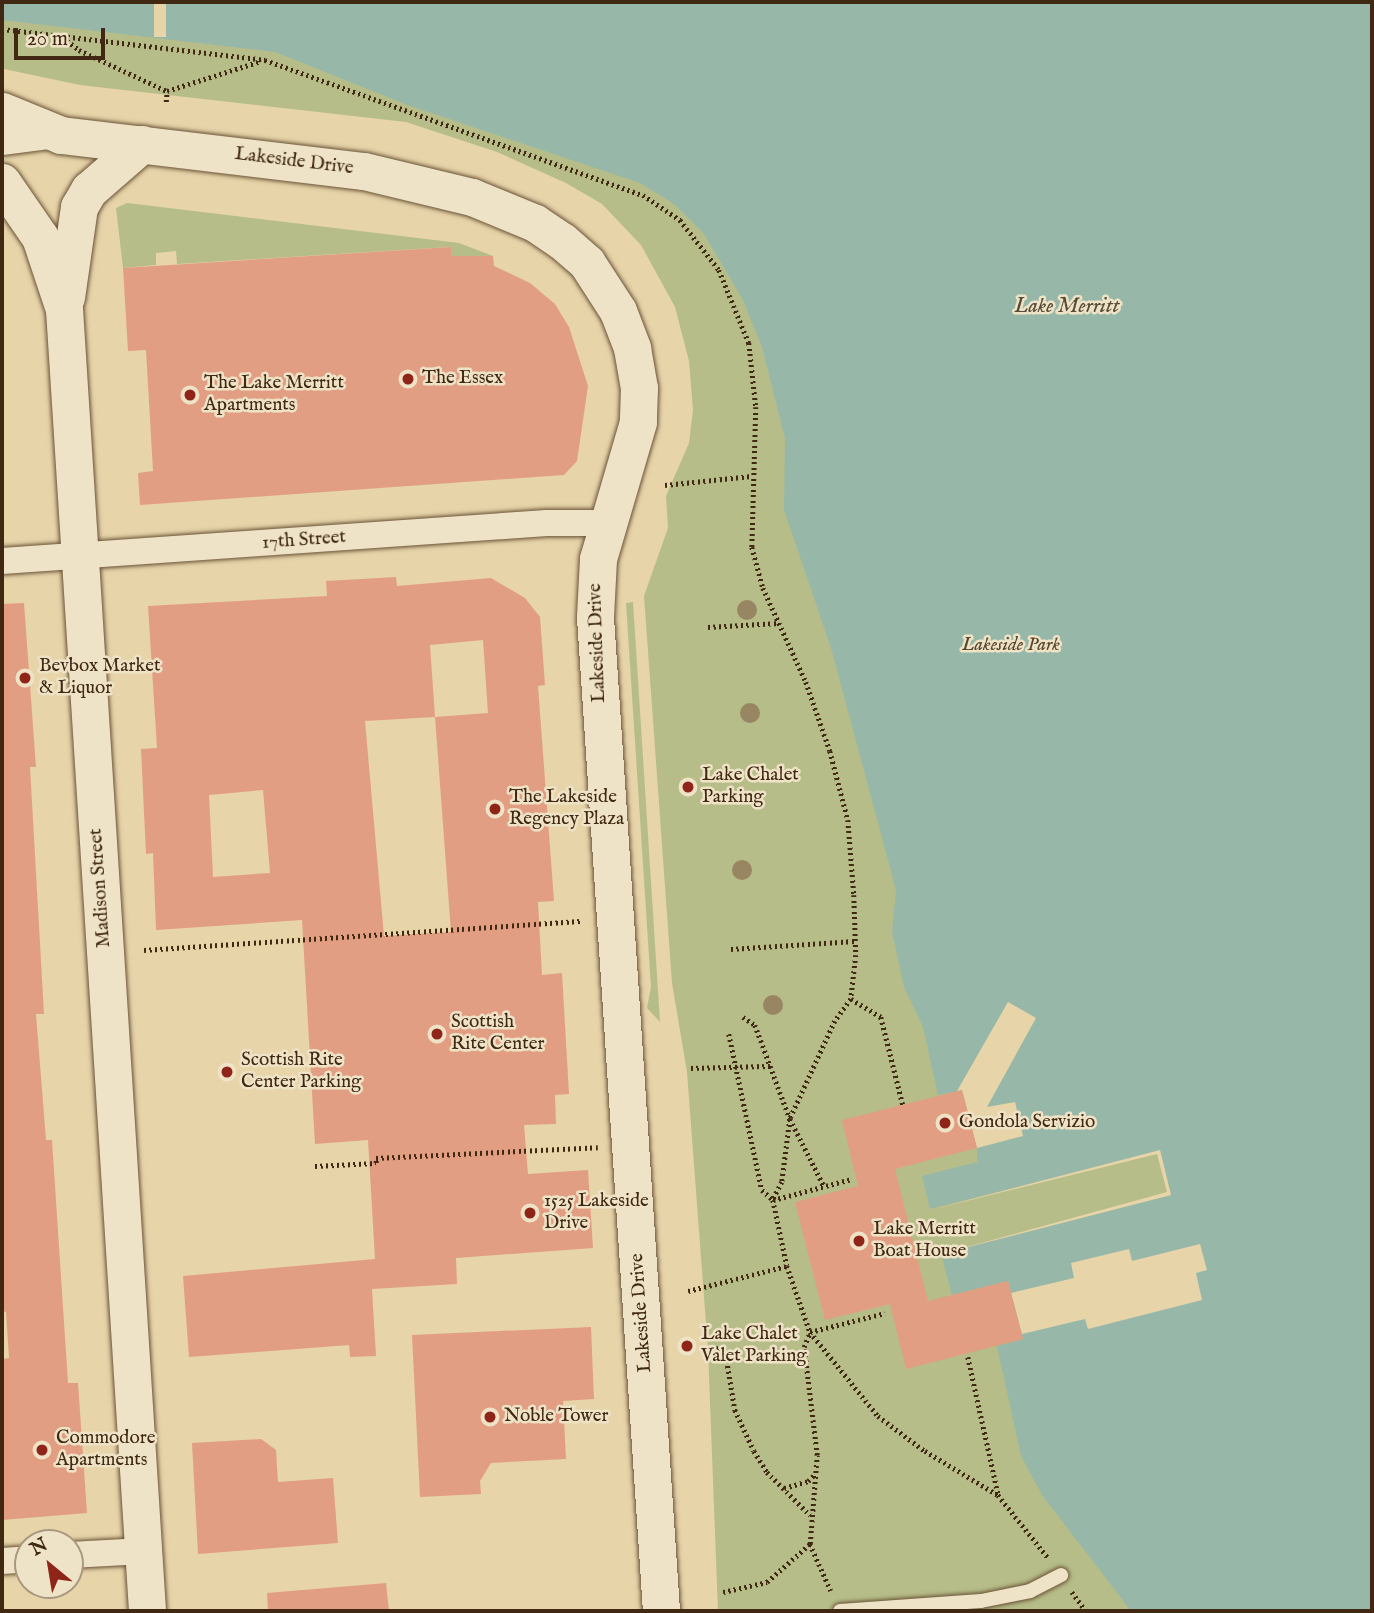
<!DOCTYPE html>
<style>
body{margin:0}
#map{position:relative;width:1374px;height:1613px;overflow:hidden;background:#e7d4a9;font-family:"IM FELL English",serif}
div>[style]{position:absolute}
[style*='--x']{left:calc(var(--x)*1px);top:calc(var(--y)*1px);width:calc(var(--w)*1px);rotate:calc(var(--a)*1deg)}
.green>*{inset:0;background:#b6bd88}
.water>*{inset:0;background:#97b8a8}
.pier>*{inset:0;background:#e7d4a9;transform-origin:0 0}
.building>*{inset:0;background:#e29e82}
.path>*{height:4.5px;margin-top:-2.25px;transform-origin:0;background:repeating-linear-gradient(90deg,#402812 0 2px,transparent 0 5.5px)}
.roads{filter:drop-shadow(0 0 2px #6a5338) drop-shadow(0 0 2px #6a5338)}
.lane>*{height:14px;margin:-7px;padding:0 7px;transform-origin:7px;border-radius:7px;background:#efe3c7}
.street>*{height:26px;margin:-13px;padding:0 13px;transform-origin:13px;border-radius:13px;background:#efe3c7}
.secondary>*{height:37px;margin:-18.5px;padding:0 18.5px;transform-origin:18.5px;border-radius:18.5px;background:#efe3c7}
.trees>*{width:20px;height:20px;margin:-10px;border-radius:50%;background:#988663}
.dots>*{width:19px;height:19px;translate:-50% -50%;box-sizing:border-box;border:4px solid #efe3c7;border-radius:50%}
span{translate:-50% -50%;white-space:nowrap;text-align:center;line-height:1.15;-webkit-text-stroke:5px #efe3c7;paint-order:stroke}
.street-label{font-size:19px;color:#402812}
.poi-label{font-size:19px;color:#402812}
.left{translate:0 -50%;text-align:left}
.park-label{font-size:19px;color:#58462a;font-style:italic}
.water-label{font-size:21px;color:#564c38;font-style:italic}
.frame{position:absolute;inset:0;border:4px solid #402812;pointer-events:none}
.north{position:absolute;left:14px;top:1529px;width:70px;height:70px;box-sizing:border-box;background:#efe3c7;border:2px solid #a9987f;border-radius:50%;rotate:330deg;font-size:19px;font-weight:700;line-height:28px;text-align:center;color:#402812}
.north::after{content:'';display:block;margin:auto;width:24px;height:32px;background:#8f2418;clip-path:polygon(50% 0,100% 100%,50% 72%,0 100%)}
.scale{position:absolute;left:14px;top:28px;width:91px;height:32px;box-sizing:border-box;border:4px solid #402812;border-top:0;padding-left:9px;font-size:21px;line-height:24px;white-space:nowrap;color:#402812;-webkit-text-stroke:5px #efe3c7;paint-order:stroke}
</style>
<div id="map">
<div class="green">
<div style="clip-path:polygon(2px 2px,1372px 2px,1372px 1611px,718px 1611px,708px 1350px,687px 1072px,672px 983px,644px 596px,668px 528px,666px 496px,689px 443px,693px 410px,689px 361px,675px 307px,641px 245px,602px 204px,566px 183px,497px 152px,406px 122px,80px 85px,4px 69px)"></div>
<div style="clip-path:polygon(127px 203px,459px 243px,493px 256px,451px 256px,450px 247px,177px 264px,176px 251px,156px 253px,156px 265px,123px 268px,116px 208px)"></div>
<div style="clip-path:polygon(633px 602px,660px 1022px,647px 1008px,651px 987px,626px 603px)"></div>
</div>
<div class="water">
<div style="clip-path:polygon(2px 2px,1372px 2px,1372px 1611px,1131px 1611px,1042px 1495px,1021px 1456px,997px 1346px,1023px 1339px,1008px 1281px,952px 1295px,941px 1254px,1171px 1195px,1160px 1151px,930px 1209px,922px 1176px,977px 1162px,977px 1147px,962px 1090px,938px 1095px,923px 1027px,904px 987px,892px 932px,896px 890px,831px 648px,784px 510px,785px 439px,762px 347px,743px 300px,704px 234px,674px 204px,640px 183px,410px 106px,275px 52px,2px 20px)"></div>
</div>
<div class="pier">
<div style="left:154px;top:2px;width:12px;height:35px"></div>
<div style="clip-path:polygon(1008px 1002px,1036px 1018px,987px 1107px,1015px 1102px,1023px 1136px,977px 1148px,962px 1090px,957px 1091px)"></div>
<div style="clip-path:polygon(1160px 1150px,1171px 1195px,941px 1254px,1167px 1192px,1157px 1154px,930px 1210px)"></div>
<div style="clip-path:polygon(1200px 1244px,1207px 1270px,1196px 1273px,1202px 1300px,1088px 1329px,1085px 1319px,1022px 1334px,1011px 1293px,1074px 1278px,1071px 1263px,1129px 1249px,1132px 1261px)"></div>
</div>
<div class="building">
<div style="clip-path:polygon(451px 247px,451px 256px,493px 256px,494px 266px,530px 283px,555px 304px,569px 327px,588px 386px,577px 461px,564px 475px,140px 505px,138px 473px,153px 471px,146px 350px,128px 351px,123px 268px)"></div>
<div style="clip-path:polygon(evenodd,396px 577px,397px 586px,491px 578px,525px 598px,540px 617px,545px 685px,538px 686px,554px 901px,538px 902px,542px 975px,562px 973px,569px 1094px,555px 1095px,556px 1124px,524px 1125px,528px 1174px,588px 1170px,593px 1248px,456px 1258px,457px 1284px,372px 1289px,376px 1356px,350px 1357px,349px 1345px,189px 1357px,183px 1276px,375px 1259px,368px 1140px,315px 1144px,302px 920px,156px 930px,153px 853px,146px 854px,141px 749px,157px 748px,148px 606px,327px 596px,326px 581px,396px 577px,483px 640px,488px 713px,435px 717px,430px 645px,483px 640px,396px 577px,435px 717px,451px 932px,384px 936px,365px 721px,435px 717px,396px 577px,263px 790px,270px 873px,213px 877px,209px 795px,263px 790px)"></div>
<div style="clip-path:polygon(24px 603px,36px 767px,30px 767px,44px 1014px,36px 1014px,46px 1140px,52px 1140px,68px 1383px,78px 1383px,87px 1513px,2px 1520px,2px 1359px,9px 1358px,6px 1312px,2px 1311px,2px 604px)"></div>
<div style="clip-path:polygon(962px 1090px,977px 1148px,895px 1169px,928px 1301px,1008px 1281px,1023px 1339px,906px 1369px,890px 1304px,825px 1320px,795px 1202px,858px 1186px,842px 1120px)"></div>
<div style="clip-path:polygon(591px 1327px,594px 1399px,563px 1401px,566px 1459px,491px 1463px,480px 1481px,481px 1494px,420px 1497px,412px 1335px)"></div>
<div style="clip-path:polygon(261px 1439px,276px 1450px,278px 1482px,333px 1478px,338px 1543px,198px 1554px,192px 1443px)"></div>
<div style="clip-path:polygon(386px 1583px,389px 1611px,268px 1611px,267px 1593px)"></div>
</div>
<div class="path">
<div style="--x:2;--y:29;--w:265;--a:6.7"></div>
<div style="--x:265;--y:60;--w:401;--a:19.7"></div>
<div style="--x:643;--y:195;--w:45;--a:34"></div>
<div style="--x:680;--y:220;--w:63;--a:52"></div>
<div style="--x:719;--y:270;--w:79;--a:67.7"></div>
<div style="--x:749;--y:343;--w:64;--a:83.8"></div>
<div style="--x:756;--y:407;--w:140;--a:91.6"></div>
<div style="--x:752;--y:547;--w:42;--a:75"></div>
<div style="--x:763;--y:588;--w:103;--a:65.4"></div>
<div style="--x:806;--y:682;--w:73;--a:70.8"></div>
<div style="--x:830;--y:751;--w:71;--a:75.4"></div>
<div style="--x:848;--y:820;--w:75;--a:85.4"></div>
<div style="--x:854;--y:895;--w:60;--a:88.1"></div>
<div style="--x:856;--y:955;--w:44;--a:96.5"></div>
<div style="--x:851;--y:999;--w:27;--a:126"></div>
<div style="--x:835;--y:1021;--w:108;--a:114.7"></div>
<div style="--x:790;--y:1119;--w:64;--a:97.2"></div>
<div style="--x:782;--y:1182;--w:20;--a:117"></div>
<div style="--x:773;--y:1200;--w:67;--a:78"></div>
<div style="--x:787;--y:1266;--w:70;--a:70.8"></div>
<div style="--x:810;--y:1332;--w:108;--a:51"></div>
<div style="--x:878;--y:1416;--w:59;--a:36.7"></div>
<div style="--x:925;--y:1451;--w:85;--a:31.1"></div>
<div style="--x:998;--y:1495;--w:82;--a:51.4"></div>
<div style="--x:58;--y:34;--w:26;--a:37"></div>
<div style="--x:79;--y:50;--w:97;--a:25"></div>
<div style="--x:167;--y:91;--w:99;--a:-17.7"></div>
<div style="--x:166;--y:102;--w:11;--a:-85"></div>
<div style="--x:665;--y:485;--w:87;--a:-5.9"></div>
<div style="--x:708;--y:627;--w:71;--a:-3.2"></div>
<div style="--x:731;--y:949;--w:124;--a:-3.7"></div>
<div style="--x:144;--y:950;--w:437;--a:-3.8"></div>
<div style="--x:851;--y:999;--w:35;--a:31"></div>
<div style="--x:881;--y:1017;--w:91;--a:76"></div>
<div style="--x:743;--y:1017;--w:14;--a:34"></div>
<div style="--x:755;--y:1025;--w:100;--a:69.6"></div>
<div style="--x:790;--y:1119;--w:75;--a:63.1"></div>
<div style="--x:729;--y:1034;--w:159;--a:78.1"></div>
<div style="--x:762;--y:1190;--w:15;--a:42"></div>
<div style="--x:773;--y:1200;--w:82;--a:-14.9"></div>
<div style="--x:691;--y:1068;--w:79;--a:-1.5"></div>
<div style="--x:315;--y:1166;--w:61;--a:-2.8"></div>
<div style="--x:376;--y:1163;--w:5;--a:-90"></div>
<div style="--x:376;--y:1158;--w:222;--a:-2.8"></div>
<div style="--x:688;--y:1291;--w:102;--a:-14.2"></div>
<div style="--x:711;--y:1349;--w:9;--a:-6"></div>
<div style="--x:720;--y:1348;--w:9;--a:49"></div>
<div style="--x:726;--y:1355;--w:56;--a:80.7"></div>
<div style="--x:735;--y:1410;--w:45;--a:65.1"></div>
<div style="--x:754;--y:1451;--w:25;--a:58"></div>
<div style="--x:767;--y:1472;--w:61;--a:45"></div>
<div style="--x:968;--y:1357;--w:140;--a:77.6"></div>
<div style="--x:784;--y:1488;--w:25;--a:-16"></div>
<div style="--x:808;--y:1481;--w:11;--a:-45"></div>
<div style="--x:810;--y:1544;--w:51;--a:65.9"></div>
<div style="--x:723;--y:1592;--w:45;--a:-12.8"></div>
<div style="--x:767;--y:1582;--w:57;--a:-41.5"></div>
<div style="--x:810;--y:1544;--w:89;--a:-85.5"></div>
<div style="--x:817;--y:1455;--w:109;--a:-96.9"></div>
<div style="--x:804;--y:1347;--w:16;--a:-68"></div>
<div style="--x:810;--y:1332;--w:77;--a:-14.2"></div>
<div style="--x:1072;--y:1592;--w:24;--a:54"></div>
</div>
<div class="roads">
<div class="lane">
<div style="--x:840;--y:1611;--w:141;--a:-4.1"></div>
<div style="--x:981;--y:1601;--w:50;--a:-11.5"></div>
<div style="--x:1030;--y:1591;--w:35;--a:-27"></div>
</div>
<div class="street">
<div style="--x:2;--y:142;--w:54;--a:-7.4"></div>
<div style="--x:2;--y:561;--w:546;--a:-3.99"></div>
<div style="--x:547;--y:523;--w:59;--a:0"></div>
<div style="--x:70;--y:1555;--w:74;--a:-3.1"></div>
<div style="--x:2;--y:1561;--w:26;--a:-4"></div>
</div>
<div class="secondary">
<div style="--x:2;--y:111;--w:64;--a:22.1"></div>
<div style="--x:61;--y:135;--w:305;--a:6.8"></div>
<div style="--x:364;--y:171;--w:111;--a:13.5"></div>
<div style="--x:472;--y:197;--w:68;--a:22.4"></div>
<div style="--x:535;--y:223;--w:32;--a:34"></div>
<div style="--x:562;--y:241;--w:33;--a:41"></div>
<div style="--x:587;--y:263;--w:57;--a:57.1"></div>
<div style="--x:618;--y:311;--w:40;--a:69"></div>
<div style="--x:632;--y:348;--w:41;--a:80.1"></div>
<div style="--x:639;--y:388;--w:34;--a:92"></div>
<div style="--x:638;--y:422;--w:143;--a:106.3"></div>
<div style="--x:598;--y:559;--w:58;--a:93"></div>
<div style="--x:595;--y:617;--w:996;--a:86.2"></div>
<div style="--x:2;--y:182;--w:67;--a:55.4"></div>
<div style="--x:40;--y:237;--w:76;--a:71.6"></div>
<div style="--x:64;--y:309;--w:1305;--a:86.35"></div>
<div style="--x:66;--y:297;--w:91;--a:-81.8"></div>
<div style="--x:79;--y:207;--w:20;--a:-60"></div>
<div style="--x:89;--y:190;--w:70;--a:-41"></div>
</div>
</div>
<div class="trees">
<div style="left:747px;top:610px"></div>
<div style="left:750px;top:713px"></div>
<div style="left:742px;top:870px"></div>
<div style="left:773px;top:1005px"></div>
</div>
<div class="dots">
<div style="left:408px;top:379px;background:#8f2418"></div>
<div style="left:190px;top:395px;background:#8f2418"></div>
<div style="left:25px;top:678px;background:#8f2418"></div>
<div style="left:688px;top:787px;background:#8f2418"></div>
<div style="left:495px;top:809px;background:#8f2418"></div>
<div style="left:437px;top:1034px;background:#8f2418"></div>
<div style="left:227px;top:1072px;background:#8f2418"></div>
<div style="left:945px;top:1123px;background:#8f2418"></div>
<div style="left:530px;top:1213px;background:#8f2418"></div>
<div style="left:859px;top:1241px;background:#8f2418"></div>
<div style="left:687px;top:1346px;background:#8f2418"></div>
<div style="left:490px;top:1417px;background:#8f2418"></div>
<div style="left:42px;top:1450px;background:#8f2418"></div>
</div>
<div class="street-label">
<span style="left:294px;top:162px;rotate:7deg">Lakeside Drive</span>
<span style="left:304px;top:541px;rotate:-4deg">17th Street</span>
<span style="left:598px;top:643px;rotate:-92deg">Lakeside Drive</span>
<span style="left:101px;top:888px;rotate:-94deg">Madison Street</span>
<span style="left:642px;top:1313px;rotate:-94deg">Lakeside Drive</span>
</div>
<div class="poi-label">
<span class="left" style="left:422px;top:379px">The Essex</span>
<span class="left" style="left:204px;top:395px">The Lake Merritt<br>Apartments</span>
<span class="left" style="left:39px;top:678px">Bevbox Market<br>&amp; Liquor</span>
<span class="left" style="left:702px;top:787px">Lake Chalet<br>Parking</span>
<span class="left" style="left:509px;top:809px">The Lakeside<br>Regency Plaza</span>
<span class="left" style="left:451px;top:1034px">Scottish<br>Rite Center</span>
<span class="left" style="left:241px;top:1072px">Scottish Rite<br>Center Parking</span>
<span class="left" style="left:959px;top:1123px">Gondola Servizio</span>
<span class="left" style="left:544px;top:1213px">1525 Lakeside<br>Drive</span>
<span class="left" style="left:873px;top:1241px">Lake Merritt<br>Boat House</span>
<span class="left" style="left:701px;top:1346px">Lake Chalet<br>Valet Parking</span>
<span class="left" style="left:504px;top:1417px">Noble Tower</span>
<span class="left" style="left:56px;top:1450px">Commodore<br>Apartments</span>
</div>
<div class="park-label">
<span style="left:1011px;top:646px">Lakeside Park</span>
</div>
<div class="water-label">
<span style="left:1067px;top:307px">Lake Merritt</span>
</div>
<div class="frame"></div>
<div class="north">N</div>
<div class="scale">20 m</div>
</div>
